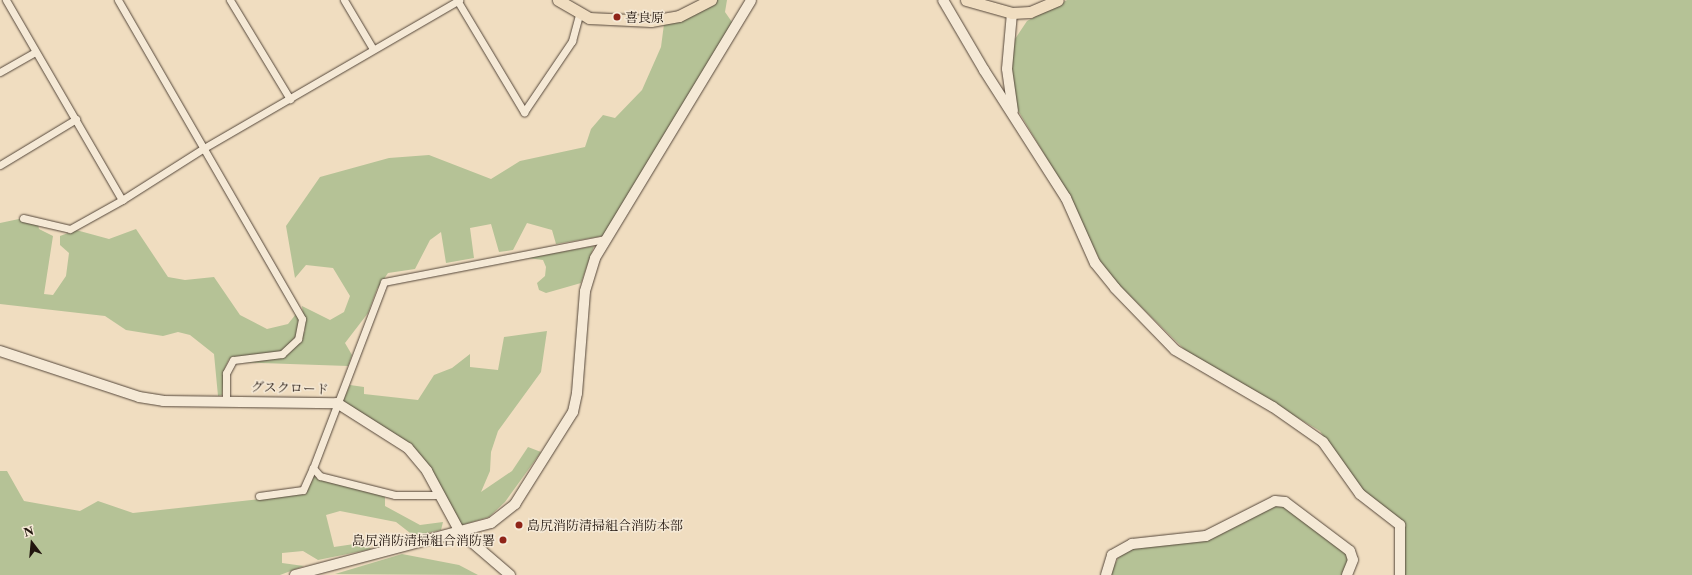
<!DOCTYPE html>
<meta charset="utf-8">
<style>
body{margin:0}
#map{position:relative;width:1692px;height:575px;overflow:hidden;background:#f0ddc0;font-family:"Libre Caslon Text","Noto Serif JP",serif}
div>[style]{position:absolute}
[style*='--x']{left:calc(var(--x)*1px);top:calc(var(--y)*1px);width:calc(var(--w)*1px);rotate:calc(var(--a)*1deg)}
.green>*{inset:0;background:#b5c296}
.roads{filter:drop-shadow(0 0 1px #55473a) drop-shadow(0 0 1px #55473a)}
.street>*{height:7px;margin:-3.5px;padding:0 3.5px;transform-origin:3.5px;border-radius:3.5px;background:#f5e9d6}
.secondary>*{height:10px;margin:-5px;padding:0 5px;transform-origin:5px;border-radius:5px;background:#f5e9d6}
.primary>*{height:11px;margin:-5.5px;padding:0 5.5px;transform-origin:5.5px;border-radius:5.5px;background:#f0ddc0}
.dots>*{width:11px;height:11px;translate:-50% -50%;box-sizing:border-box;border:2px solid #f5e9d6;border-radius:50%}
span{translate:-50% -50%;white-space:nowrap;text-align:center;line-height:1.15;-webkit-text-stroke:3px #f5e9d6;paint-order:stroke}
.poi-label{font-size:13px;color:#21150e}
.left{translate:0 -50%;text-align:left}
.right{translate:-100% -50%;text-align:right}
.street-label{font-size:13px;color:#21150e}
.north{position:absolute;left:12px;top:523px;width:40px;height:40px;-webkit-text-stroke:3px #f5e9d6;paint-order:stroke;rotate:344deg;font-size:11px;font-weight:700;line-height:16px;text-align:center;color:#21150e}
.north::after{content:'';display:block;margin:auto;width:14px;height:18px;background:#21150e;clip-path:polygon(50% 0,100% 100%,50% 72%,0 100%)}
</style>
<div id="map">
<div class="green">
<div style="clip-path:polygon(716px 0,727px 0,725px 12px,734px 25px,603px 236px,556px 244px,552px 230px,527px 223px,513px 250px,499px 252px,491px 224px,470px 228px,474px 258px,446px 263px,441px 232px,430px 240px,415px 269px,388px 273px,377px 289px,368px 313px,345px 343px,352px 355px,348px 366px,236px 362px,273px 359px,290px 352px,305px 331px,302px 306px,330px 320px,344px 312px,350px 296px,333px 268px,306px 265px,295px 278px,286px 226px,320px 177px,389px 158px,429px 155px,491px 179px,520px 161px,585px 147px,591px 129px,603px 115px,615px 118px,642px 90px,661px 47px,664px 24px,699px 12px)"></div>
<div style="clip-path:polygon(1067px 0,1692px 0,1692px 575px,1403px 575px,1405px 527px,1399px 518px,1359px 488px,1320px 431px,1189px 354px,1105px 271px,1067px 192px,1014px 104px,1011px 67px,1015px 39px,1027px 21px)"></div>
<div style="clip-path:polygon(19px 219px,38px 224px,39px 229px,53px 236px,44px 294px,53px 295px,66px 276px,69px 253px,60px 245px,60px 236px,76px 230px,109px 239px,136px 229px,168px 277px,185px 280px,214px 277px,240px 315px,267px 329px,288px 324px,296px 314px,300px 321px,297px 335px,283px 352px,229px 359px,224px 370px,222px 395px,218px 396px,214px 354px,190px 335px,178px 332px,163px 336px,126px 330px,105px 316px,0 304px,0 223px)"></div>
<div style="clip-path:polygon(594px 246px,581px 283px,546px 293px,539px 290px,537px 283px,545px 276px,546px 267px,543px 260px,527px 258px)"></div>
<div style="clip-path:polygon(547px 331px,541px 372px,498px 431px,491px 452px,490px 471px,481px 492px,512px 471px,528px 447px,541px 452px,505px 502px,489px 517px,462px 525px,406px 442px,343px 401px,350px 385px,364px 387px,364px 394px,418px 400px,434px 375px,452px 368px,470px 354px,470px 367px,498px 370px,504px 337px)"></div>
<div style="clip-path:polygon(0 471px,7px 471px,24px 501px,80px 511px,98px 501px,133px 513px,306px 494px,314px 476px,385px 496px,385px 506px,420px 525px,443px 522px,441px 530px,414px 536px,396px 522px,340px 511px,326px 515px,334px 547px,361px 543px,372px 549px,318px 560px,303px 551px,282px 553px,282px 563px,304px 566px,280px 575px,0 575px)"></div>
<div style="clip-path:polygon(1276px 504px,1288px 508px,1344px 549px,1349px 559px,1342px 575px,1109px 575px,1121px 553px,1138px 547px,1212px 539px,1252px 513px)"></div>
<div style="clip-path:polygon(402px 554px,459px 565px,478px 575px,335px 574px)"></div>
</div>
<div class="roads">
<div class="street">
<div style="--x:6;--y:0;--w:231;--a:59.9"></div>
<div style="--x:122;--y:200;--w:97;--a:-32.4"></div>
<div style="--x:204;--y:148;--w:295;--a:-30.1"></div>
<div style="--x:118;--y:0;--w:368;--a:60"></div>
<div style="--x:302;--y:319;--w:20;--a:101"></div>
<div style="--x:298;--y:339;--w:22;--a:137"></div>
<div style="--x:282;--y:354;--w:49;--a:173"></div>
<div style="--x:233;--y:360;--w:15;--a:118"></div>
<div style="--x:226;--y:373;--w:27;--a:90"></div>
<div style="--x:230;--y:0;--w:116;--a:58.8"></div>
<div style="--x:344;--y:0;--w:57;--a:59.4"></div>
<div style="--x:457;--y:0;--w:131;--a:59.1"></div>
<div style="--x:524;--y:112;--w:86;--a:-55.9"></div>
<div style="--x:572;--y:41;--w:27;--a:-75"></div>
<div style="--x:0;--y:72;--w:40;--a:-29.7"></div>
<div style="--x:0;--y:165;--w:89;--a:-31.2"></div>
<div style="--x:23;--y:218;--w:48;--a:13.2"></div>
<div style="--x:70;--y:229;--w:60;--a:-29.1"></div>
<div style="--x:438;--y:495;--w:43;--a:180"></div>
<div style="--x:395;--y:495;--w:77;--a:-165.8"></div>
<div style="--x:320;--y:476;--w:11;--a:-131"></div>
<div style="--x:313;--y:468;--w:199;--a:-69.1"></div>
<div style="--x:384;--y:282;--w:225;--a:-11"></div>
<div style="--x:259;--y:496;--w:44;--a:-7.8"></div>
<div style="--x:303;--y:490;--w:24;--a:-66"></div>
</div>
<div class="secondary">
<div style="--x:943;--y:0;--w:81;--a:59.6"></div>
<div style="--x:984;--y:70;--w:152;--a:57.4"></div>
<div style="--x:1066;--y:198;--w:71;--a:66"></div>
<div style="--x:1095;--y:263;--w:32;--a:51"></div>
<div style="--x:1115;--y:288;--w:86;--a:45.9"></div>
<div style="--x:1175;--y:350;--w:113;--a:30.2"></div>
<div style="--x:1273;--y:407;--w:61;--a:35"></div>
<div style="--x:1323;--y:442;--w:64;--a:54.6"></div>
<div style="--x:1360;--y:494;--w:51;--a:37.8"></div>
<div style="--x:1400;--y:525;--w:50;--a:90"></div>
<div style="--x:1012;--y:13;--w:56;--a:95.1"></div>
<div style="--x:1007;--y:69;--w:42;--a:81.9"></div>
<div style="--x:0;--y:351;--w:146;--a:18.3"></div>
<div style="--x:139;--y:397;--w:24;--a:9"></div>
<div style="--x:163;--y:401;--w:174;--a:0.7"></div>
<div style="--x:337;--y:403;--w:84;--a:32.4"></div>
<div style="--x:408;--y:448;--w:30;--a:50"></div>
<div style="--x:427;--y:471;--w:69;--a:61.6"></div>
<div style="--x:460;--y:532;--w:66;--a:40.7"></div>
<div style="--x:295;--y:575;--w:203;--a:-14.9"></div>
<div style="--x:491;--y:523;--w:31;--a:-38"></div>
<div style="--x:515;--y:504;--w:109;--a:-57.8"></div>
<div style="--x:573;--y:412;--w:19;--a:-78"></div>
<div style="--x:577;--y:393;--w:102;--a:-85.5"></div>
<div style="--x:585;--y:291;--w:34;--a:-73"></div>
<div style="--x:595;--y:258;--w:301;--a:-58.8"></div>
<div style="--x:1106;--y:575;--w:21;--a:-73"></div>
<div style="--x:1112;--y:555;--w:23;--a:-29"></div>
<div style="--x:1132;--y:544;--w:74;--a:-6.2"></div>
<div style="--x:1206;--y:536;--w:77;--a:-26.9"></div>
<div style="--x:1275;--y:501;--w:10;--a:6"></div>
<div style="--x:1285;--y:502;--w:81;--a:37"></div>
<div style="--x:1350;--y:551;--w:9;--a:72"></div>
<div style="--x:1353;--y:560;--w:16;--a:112"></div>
</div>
<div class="primary">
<div style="--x:558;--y:0;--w:36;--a:30"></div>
<div style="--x:589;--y:18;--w:62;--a:2.8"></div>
<div style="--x:651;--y:21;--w:28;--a:-10"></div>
<div style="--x:679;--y:16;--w:36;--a:-27"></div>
<div style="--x:966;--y:0;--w:48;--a:15.8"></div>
<div style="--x:1012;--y:13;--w:18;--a:-3"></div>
<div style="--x:1030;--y:12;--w:30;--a:-23"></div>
</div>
</div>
<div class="dots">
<div style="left:617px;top:17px;background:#8f2418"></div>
<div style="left:519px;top:525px;background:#8f2418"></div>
<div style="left:503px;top:540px;background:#8f2418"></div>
</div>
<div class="poi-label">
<span class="left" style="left:625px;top:17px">喜良原</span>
<span class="left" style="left:527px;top:525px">島尻消防清掃組合消防本部</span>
<span class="right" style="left:495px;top:540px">島尻消防清掃組合消防署</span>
</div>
<div class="street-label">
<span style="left:290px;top:388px;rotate:2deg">グスクロード</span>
</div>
<div class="north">N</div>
</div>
